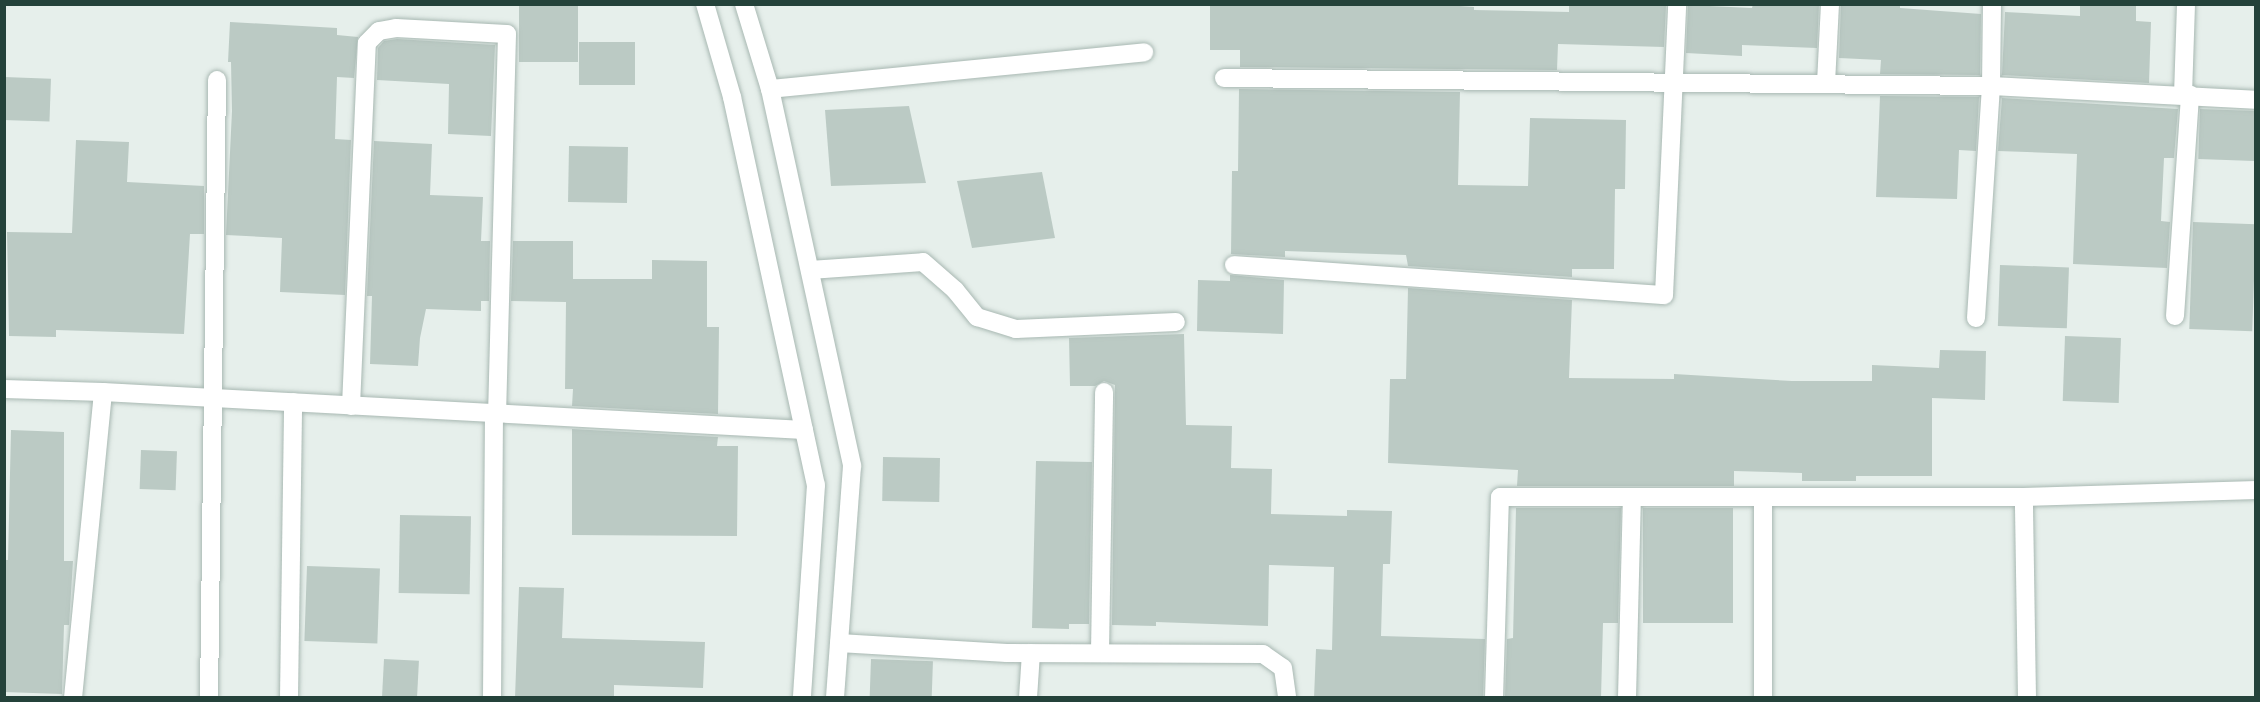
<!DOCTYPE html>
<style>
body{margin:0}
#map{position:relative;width:2260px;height:702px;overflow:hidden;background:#e6efeb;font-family:"Public Sans",sans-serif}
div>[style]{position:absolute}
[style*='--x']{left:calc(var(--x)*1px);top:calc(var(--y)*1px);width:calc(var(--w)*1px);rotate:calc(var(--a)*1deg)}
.building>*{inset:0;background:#bbcac4;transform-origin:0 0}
.roads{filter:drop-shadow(0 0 2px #a8b8b2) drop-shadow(0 0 2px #a8b8b2)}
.lane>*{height:18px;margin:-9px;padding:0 9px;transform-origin:9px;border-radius:9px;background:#fff}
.street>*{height:18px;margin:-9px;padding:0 9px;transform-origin:9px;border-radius:9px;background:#fff}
.secondary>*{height:18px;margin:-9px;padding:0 9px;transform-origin:9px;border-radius:9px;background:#fff}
span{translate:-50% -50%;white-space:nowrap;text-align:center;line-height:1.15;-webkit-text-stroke:4.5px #f7fbf9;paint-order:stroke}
.frame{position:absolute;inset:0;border:6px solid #24423a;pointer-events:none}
</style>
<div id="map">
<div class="building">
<div style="left:519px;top:4px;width:59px;height:58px"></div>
<div style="clip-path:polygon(1210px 4px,1431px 4px,1474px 7px,1474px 10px,1569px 12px,1569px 4px,1666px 5px,1664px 47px,1558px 44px,1557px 70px,1240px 67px,1240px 50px,1210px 50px)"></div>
<div style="clip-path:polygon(1753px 4px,1819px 4px,1817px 48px,1742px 45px,1742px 56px,1686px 53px,1688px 5px,1752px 8px)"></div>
<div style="clip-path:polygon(1841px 4px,1900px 4px,1900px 8px,1981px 14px,1980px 75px,1880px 74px,1881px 60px,1839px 58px)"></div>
<div style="clip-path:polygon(2080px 4px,2136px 4px,2136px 21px,2151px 22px,2149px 83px,2002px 75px,2005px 12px,2080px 16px)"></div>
<div style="clip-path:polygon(230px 22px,337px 28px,337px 35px,358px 37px,354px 78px,337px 77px,335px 139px,351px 140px,345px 295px,280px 292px,282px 238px,226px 235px,232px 111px,231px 62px,228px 62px)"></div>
<div style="clip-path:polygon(397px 39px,495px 45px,491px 136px,448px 134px,449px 84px,377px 80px,378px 48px,384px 41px)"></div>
<div style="left:579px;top:42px;width:56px;height:43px"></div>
<div style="left:4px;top:77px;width:47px;height:43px;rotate:2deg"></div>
<div style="clip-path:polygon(1239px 89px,1460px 92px,1458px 185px,1528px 186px,1530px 118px,1626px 120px,1625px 189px,1615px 189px,1614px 269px,1572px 269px,1572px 277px,1408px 266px,1406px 255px,1285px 251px,1285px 257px,1231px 254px,1232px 171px,1238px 171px)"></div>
<div style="clip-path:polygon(1880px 96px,1979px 97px,1976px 151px,1959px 150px,1957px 199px,1876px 197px)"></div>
<div style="clip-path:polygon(2002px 98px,2178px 109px,2174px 158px,2164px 158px,2161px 221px,2170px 222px,2167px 268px,2073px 264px,2077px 154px,1998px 151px)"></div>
<div style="clip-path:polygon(909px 106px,926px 183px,831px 186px,825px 110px)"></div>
<div style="left:2200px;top:109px;width:56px;height:50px;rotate:2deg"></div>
<div style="clip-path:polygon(76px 140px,129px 142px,127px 182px,204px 186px,204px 234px,190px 234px,184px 334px,56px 330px,56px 337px,9px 336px,7px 232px,72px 233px)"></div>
<div style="clip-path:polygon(374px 141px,432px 144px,430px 195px,483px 197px,481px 241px,490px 241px,489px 301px,481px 301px,481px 311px,426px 309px,420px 338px,418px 366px,370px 364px,372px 296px,367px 296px)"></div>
<div style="left:569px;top:146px;width:59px;height:56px;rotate:1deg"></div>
<div style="clip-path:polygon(1042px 172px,1055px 238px,972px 248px,957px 181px)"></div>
<div style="left:2193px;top:222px;width:63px;height:107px;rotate:2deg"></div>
<div style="clip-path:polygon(513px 241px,573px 241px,573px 279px,652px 279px,652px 260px,707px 261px,707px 327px,719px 327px,718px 414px,572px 406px,573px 389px,565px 389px,566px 302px,511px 301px)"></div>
<div style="left:2000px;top:265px;width:69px;height:61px;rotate:2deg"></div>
<div style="clip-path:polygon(1230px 275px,1284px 280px,1283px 334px,1197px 331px,1198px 280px,1230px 281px)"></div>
<div style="clip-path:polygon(1408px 288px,1572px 300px,1569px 378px,1674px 379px,1674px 374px,1792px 381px,1872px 381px,1872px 365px,1939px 368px,1940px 350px,1986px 351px,1985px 400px,1932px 398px,1932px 476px,1856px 476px,1856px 481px,1802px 481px,1802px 473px,1734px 471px,1734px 486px,1517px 486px,1518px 470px,1388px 463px,1390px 379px,1406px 379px)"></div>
<div style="clip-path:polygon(1184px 334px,1186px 425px,1232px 426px,1231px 468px,1272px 469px,1271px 514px,1347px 516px,1347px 510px,1392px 511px,1390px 564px,1383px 564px,1381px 636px,1485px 639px,1483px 698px,1314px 698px,1316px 649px,1332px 650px,1334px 567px,1269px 565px,1268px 626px,1156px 622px,1156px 626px,1112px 625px,1115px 385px,1104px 381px,1095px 386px,1070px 386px,1069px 338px)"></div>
<div style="left:2065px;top:336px;width:56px;height:65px;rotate:2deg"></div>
<div style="clip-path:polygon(572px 429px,718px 437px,717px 446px,738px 446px,737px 536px,572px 535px)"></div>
<div style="clip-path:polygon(11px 430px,64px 432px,64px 561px,73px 561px,69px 625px,64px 625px,62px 694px,4px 692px,4px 560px,8px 560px)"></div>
<div style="left:141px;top:450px;width:36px;height:39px;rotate:2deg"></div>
<div style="left:883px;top:457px;width:57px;height:44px;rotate:1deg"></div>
<div style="clip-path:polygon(1036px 461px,1092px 462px,1089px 624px,1069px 624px,1069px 629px,1032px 628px)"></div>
<div style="clip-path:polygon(1516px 508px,1621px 508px,1618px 623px,1603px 623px,1601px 698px,1505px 698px,1507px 639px,1513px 638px)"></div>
<div style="left:1643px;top:508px;width:90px;height:115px"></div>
<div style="left:400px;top:515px;width:71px;height:78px;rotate:1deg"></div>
<div style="left:307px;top:566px;width:73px;height:75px;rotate:2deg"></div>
<div style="clip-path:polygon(519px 587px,564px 588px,562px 638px,705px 642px,703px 688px,614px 685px,614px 698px,515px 698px)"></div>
<div style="left:384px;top:659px;width:35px;height:39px;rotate:3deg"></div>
<div style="left:871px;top:659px;width:62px;height:39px;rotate:2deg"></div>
</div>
<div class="roads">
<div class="lane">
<div style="--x:810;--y:270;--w:113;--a:-4"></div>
<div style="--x:923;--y:262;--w:43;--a:41.2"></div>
<div style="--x:955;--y:290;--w:35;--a:51"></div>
<div style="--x:977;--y:317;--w:41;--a:17.1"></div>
<div style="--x:1016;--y:329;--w:160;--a:-2.5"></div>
</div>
<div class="street">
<div style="--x:1224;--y:78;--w:767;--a:0.6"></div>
<div style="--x:1991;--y:86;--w:265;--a:3"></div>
<div style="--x:1826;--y:83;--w:79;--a:-87.1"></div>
<div style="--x:770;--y:89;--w:376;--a:-5.6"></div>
<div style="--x:2183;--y:95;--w:91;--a:-88.1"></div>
<div style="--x:1234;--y:265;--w:431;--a:4"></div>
<div style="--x:1664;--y:295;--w:291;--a:-87.4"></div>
<div style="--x:2175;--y:316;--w:222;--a:-86.1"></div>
<div style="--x:1976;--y:318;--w:232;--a:-86.3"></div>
<div style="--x:1991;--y:86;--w:82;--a:-89.3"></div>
<div style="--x:4;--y:389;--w:99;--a:1.7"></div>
<div style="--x:103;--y:392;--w:702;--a:3.1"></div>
<div style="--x:351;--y:406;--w:363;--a:-87.5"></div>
<div style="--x:367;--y:43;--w:17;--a:-45"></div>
<div style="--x:379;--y:31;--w:17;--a:-10"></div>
<div style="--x:396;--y:28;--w:111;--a:3.1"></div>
<div style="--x:507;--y:34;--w:376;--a:91.5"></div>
<div style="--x:497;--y:410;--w:4;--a:135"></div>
<div style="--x:494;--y:413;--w:285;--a:90.4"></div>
<div style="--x:1763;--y:499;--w:199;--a:90"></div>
<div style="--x:839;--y:643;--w:168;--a:3.4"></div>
<div style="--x:1007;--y:653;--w:256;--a:0.2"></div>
<div style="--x:1263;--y:654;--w:24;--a:35"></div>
<div style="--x:1283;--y:668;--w:30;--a:82"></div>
<div style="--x:1100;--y:653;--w:261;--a:-89.1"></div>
<div style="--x:73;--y:698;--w:307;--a:-84.4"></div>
<div style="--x:209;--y:698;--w:618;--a:-89.26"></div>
<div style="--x:289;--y:698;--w:296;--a:-89.2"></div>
<div style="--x:1028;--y:698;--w:45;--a:-86.2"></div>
<div style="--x:1494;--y:698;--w:201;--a:-88.3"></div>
<div style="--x:1500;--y:497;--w:524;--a:0"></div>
<div style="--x:1627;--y:698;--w:199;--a:-88.6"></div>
<div style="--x:2027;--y:698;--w:201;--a:-90.9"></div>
<div style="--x:2024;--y:497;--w:232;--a:-1.7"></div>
</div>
<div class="secondary">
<div style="--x:705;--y:4;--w:97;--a:73.8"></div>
<div style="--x:732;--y:97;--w:397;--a:77.8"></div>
<div style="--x:816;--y:485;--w:213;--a:93.8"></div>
<div style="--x:744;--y:4;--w:89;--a:73"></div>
<div style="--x:770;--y:89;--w:386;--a:77.7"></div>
<div style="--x:852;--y:466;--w:233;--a:94.2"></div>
</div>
</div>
<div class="frame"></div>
</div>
